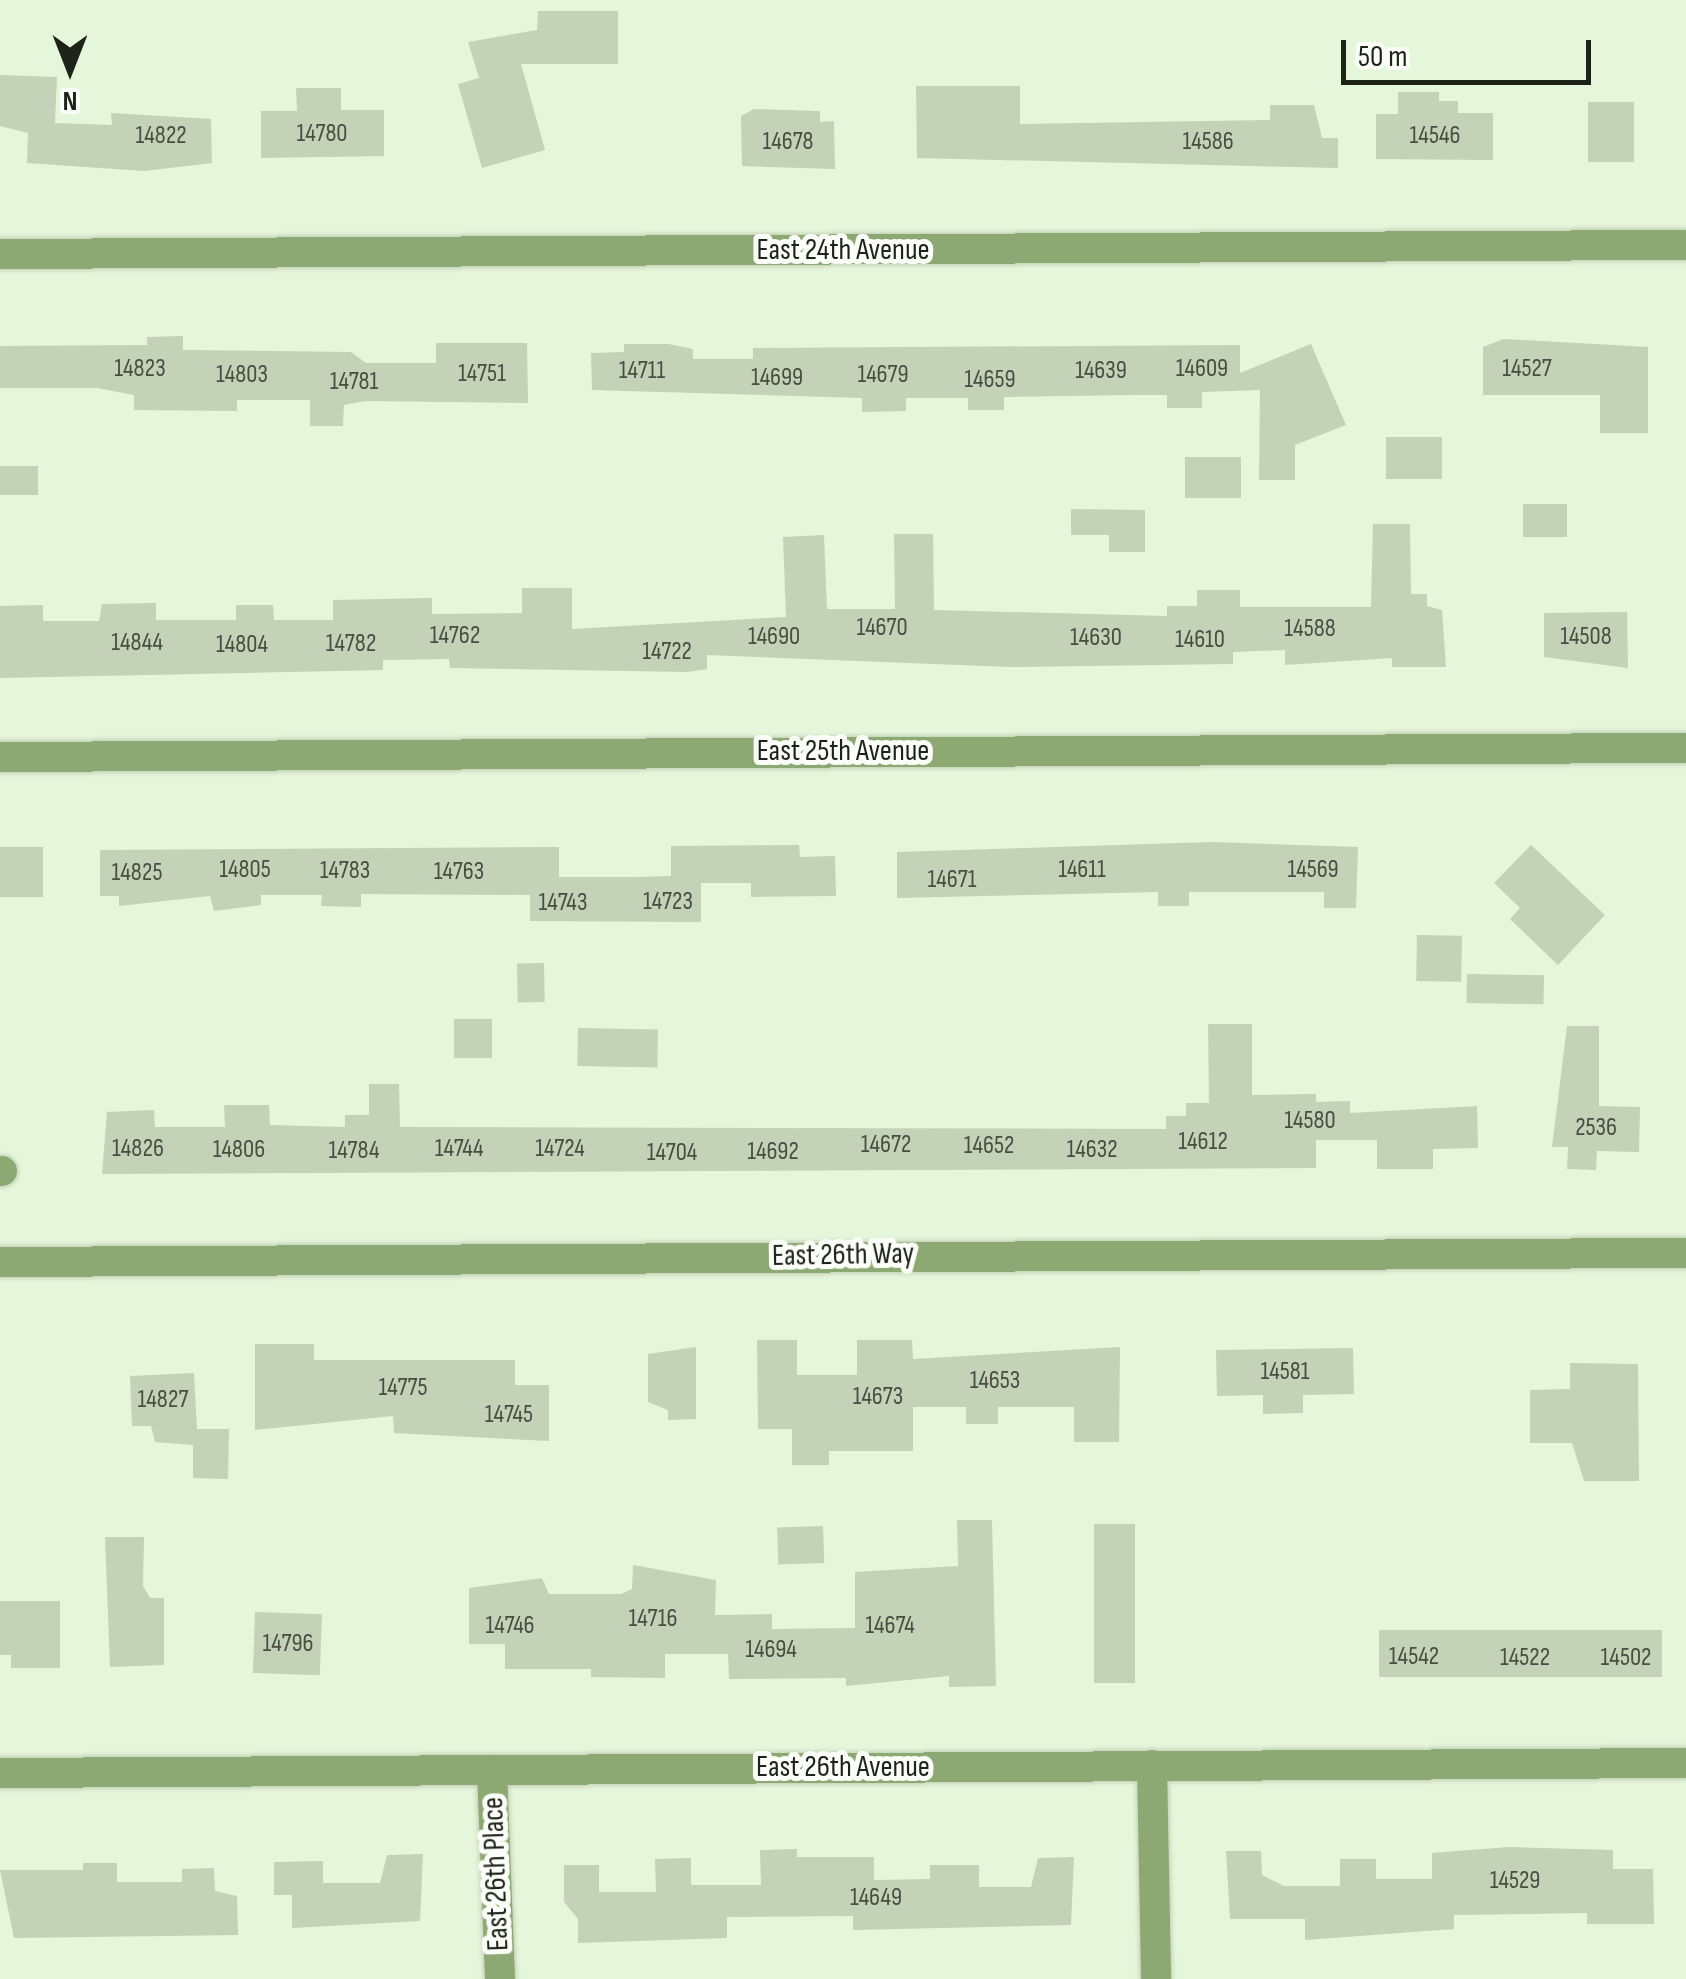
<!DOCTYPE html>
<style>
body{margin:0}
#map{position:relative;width:1686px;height:1979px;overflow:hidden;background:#e6f6da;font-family:"Sofia Sans Condensed",sans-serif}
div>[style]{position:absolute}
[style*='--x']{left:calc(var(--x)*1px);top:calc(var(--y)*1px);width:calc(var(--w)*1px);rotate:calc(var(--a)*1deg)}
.building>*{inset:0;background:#c4d2b7;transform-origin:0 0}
.roads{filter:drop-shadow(0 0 2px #c2d0b7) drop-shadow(0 0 2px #c2d0b7)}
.minor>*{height:30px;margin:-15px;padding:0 15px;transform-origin:15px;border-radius:15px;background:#8da973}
span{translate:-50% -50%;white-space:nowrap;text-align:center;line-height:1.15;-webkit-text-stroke:10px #fbfef8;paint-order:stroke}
.number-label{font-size:25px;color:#484f40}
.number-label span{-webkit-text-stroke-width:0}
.street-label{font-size:30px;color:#1e2319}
.north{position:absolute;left:20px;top:20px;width:100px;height:100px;-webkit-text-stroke:8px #fbfef8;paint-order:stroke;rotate:180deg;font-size:28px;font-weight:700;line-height:40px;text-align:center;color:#1e2319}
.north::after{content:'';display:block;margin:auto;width:35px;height:45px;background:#1e2319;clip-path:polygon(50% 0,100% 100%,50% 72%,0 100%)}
.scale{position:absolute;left:1341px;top:40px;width:250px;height:45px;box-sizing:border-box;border:5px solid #1e2319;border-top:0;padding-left:12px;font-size:30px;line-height:35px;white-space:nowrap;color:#1e2319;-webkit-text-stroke:8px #fbfef8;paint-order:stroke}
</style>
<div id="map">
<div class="building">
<div style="clip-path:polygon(538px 11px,618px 11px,618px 64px,521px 64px,545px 150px,482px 168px,458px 84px,479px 78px,468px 42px,537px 30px)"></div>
<div style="clip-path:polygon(0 75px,57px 77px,55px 123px,112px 125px,111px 113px,211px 119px,212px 163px,144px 171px,27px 163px,28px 133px,0 126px)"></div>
<div style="clip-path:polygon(916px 86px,1020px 86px,1020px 124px,1270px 120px,1270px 105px,1314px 105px,1322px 138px,1338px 138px,1338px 168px,917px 158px)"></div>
<div style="clip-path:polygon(296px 88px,341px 88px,341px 110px,384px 110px,384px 156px,261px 158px,261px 111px,297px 111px)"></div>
<div style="clip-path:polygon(1398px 92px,1439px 92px,1439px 101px,1458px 101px,1458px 113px,1493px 113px,1493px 160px,1376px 159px,1376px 114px,1398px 114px)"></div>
<div style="left:1588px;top:102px;width:46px;height:60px"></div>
<div style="clip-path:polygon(754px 109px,820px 111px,820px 122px,834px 121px,835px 169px,742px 166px,741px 116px)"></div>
<div style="clip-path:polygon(183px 336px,183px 350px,351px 352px,366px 363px,436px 363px,436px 343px,527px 343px,528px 403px,366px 401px,344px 405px,343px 426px,310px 426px,310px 400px,237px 400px,237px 411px,134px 410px,134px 395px,97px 388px,0 388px,0 346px,147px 345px,147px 337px)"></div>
<div style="clip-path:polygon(1504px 339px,1648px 347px,1648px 433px,1600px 433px,1600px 395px,1483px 395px,1483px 347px)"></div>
<div style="clip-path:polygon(624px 344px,668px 344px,693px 349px,693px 359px,753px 359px,753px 348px,1240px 345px,1240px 373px,1311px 344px,1346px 425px,1295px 445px,1295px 480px,1259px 480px,1260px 390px,1202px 392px,1202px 408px,1167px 408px,1167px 395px,1134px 395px,1004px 397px,1004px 410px,968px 410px,968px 398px,906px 398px,906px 411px,862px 412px,862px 398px,592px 390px,591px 353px,624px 352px)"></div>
<div style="left:1386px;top:437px;width:56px;height:42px"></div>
<div style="left:1185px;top:457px;width:56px;height:41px"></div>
<div style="left:0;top:466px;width:38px;height:29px"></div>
<div style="left:1523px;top:504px;width:44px;height:33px"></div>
<div style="clip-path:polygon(1071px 509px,1145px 510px,1145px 552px,1109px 552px,1109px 535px,1071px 535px)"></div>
<div style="clip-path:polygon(1373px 524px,1410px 524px,1411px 594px,1427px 594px,1427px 606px,1442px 610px,1446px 667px,1392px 667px,1392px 658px,1285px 665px,1285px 650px,1233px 652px,1233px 664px,1010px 667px,707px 655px,707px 669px,687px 672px,450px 668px,449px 659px,383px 660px,383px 670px,0 678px,0 606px,43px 605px,43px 621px,99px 621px,102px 604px,156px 603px,156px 620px,236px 620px,236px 605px,273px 605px,274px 620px,333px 620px,333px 600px,432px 598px,432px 614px,522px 613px,522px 588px,572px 588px,572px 629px,786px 617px,783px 537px,824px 535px,827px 609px,895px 609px,894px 534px,933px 534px,934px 610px,1167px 616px,1167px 606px,1197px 606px,1197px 590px,1240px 590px,1240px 607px,1371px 607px)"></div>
<div style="clip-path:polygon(1627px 612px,1628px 668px,1544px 657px,1544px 613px)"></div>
<div style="clip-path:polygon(1211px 842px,1358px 847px,1356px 908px,1324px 908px,1324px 892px,1189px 892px,1189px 906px,1158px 906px,1158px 892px,897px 898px,897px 852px)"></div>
<div style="clip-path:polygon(799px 845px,800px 857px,835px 856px,836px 896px,751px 897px,751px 883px,701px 883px,701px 922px,530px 921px,530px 895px,361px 894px,361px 907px,321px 906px,322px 895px,261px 895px,261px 905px,214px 911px,210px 896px,119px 906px,119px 896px,100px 896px,100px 850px,559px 847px,559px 877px,636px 877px,671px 876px,671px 846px)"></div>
<div style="clip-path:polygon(1531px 845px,1605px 915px,1558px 965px,1510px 919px,1520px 908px,1494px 883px)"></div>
<div style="left:0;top:847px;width:43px;height:50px"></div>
<div style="left:1417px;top:935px;width:45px;height:46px;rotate:1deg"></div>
<div style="left:544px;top:963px;width:39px;height:27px;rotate:89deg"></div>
<div style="left:1467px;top:974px;width:77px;height:29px;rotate:1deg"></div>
<div style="left:492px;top:1019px;width:39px;height:38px;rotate:90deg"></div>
<div style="clip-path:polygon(1208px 1024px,1252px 1024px,1252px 1095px,1316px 1094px,1316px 1102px,1350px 1101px,1350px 1113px,1477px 1106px,1478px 1148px,1433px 1149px,1433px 1169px,1377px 1169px,1377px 1140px,1316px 1140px,1316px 1168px,102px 1174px,107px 1112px,154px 1110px,155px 1127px,225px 1127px,224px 1105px,269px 1105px,270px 1125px,345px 1127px,345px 1115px,369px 1115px,369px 1084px,399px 1084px,400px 1127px,1166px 1129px,1166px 1116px,1186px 1116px,1186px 1103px,1209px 1103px)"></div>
<div style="clip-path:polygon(1567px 1026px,1599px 1026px,1599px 1106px,1640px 1107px,1639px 1152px,1597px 1151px,1596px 1170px,1567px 1169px,1568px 1147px,1552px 1147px)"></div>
<div style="left:578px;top:1028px;width:80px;height:38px;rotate:1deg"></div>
<div style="clip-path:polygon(757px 1340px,797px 1340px,797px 1375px,857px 1375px,857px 1340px,912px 1340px,913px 1359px,1120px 1347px,1119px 1442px,1074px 1442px,1074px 1407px,998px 1407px,998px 1424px,966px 1424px,966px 1407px,913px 1407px,913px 1451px,829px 1451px,829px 1465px,792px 1465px,792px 1429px,758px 1429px)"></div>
<div style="clip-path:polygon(255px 1344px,314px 1344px,314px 1360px,515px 1360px,515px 1385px,549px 1385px,549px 1441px,394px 1433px,393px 1416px,255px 1430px)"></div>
<div style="clip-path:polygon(696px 1347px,696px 1419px,668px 1420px,668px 1410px,648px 1402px,648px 1354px)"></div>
<div style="clip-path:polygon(1353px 1348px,1354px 1394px,1303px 1395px,1303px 1413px,1263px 1414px,1263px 1395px,1217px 1396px,1216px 1350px)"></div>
<div style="clip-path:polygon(1570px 1363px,1638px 1364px,1639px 1481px,1584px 1481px,1572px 1443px,1530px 1443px,1530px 1390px,1570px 1389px)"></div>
<div style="clip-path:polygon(194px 1373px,197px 1429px,229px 1429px,228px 1479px,193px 1478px,193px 1445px,155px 1442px,151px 1426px,132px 1426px,130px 1376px)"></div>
<div style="clip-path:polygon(957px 1520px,992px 1520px,996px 1686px,949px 1687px,949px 1676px,846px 1686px,846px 1678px,729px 1679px,728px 1654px,665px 1654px,665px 1678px,591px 1677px,591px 1669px,505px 1669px,505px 1644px,469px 1644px,469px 1588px,542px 1578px,549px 1594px,621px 1594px,632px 1589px,633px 1565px,716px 1580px,715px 1615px,772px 1614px,772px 1629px,855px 1628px,855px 1572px,958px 1566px)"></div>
<div style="left:1094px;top:1524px;width:41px;height:159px"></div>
<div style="left:823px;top:1526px;width:37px;height:46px;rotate:88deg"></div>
<div style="clip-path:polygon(105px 1537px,144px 1537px,143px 1586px,150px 1598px,164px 1598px,164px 1665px,110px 1667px)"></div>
<div style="clip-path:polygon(0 1601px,60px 1601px,60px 1668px,11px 1668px,11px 1655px,0 1655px)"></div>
<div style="left:255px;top:1612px;width:67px;height:61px;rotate:2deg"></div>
<div style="left:1379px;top:1630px;width:283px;height:47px"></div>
<div style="clip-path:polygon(1509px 1847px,1613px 1850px,1613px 1869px,1653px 1869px,1654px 1924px,1587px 1924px,1587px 1913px,1454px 1915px,1454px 1929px,1305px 1940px,1305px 1919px,1230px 1919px,1226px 1851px,1261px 1851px,1262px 1875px,1284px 1886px,1340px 1886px,1340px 1859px,1376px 1859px,1376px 1879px,1432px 1879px,1432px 1853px)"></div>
<div style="clip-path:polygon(797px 1849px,797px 1857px,874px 1857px,874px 1880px,930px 1879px,930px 1865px,979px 1865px,979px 1887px,1031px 1887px,1038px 1858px,1074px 1857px,1071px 1925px,853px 1930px,853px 1916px,727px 1917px,727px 1938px,578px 1943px,578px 1919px,564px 1902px,564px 1865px,599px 1865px,599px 1892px,656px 1892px,655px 1859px,691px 1858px,691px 1885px,761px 1885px,760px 1850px)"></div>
<div style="clip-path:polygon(423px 1854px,420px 1921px,292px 1928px,292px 1895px,274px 1895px,274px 1862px,323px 1861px,323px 1883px,380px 1883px,387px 1855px)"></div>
<div style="clip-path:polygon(83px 1863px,117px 1863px,117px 1882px,182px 1882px,182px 1869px,214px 1868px,215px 1891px,237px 1896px,238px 1935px,14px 1938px,0 1870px,83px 1870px)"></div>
</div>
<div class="roads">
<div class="minor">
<div style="--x:0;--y:254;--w:1686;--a:-0.31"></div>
<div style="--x:0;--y:757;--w:1686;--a:-0.31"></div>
<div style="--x:0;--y:1171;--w:2;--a:0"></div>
<div style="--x:0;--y:1262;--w:1686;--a:-0.31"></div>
<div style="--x:1152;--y:1765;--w:214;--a:88.9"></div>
<div style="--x:492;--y:1770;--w:209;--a:87.8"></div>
<div style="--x:0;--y:1773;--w:1686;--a:-0.34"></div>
</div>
</div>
<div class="number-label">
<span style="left:322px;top:134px">14780</span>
<span style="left:161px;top:136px">14822</span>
<span style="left:1435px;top:136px">14546</span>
<span style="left:788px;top:142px">14678</span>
<span style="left:1208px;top:142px">14586</span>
<span style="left:140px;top:369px">14823</span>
<span style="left:1202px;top:369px">14609</span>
<span style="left:1527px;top:369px">14527</span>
<span style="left:642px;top:371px">14711</span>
<span style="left:1101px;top:371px">14639</span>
<span style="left:482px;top:374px">14751</span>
<span style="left:242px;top:375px">14803</span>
<span style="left:883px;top:375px">14679</span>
<span style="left:777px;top:378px">14699</span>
<span style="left:990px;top:380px">14659</span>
<span style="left:354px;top:382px">14781</span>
<span style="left:882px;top:628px">14670</span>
<span style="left:1310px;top:629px">14588</span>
<span style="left:455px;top:636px">14762</span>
<span style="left:774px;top:637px">14690</span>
<span style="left:1586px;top:637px">14508</span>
<span style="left:1096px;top:638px">14630</span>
<span style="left:1200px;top:640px">14610</span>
<span style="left:137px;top:643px">14844</span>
<span style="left:351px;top:644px">14782</span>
<span style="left:242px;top:645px">14804</span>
<span style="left:667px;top:652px">14722</span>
<span style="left:245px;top:870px">14805</span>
<span style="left:1082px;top:870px">14611</span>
<span style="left:1313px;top:870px">14569</span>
<span style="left:345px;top:871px">14783</span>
<span style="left:459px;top:872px">14763</span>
<span style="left:137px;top:873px">14825</span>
<span style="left:952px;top:880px">14671</span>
<span style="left:668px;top:902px">14723</span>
<span style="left:563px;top:903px">14743</span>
<span style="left:1310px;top:1121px">14580</span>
<span style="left:1596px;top:1128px">2536</span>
<span style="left:1203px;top:1142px">14612</span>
<span style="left:886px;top:1145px">14672</span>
<span style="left:989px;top:1146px">14652</span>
<span style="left:138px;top:1149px">14826</span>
<span style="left:459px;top:1149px">14744</span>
<span style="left:560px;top:1149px">14724</span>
<span style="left:239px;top:1150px">14806</span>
<span style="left:1092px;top:1150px">14632</span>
<span style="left:354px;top:1151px">14784</span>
<span style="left:773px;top:1152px">14692</span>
<span style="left:672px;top:1153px">14704</span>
<span style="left:1285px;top:1372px">14581</span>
<span style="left:995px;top:1381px">14653</span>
<span style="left:403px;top:1388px">14775</span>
<span style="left:878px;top:1397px">14673</span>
<span style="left:163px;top:1400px">14827</span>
<span style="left:509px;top:1415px">14745</span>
<span style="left:653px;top:1619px">14716</span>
<span style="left:510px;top:1626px">14746</span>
<span style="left:890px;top:1626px">14674</span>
<span style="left:288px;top:1644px">14796</span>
<span style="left:771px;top:1650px">14694</span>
<span style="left:1414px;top:1657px">14542</span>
<span style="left:1525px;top:1658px">14522</span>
<span style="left:1626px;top:1658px">14502</span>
<span style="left:1515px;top:1881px">14529</span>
<span style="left:876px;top:1898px">14649</span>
</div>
<div class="street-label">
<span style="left:843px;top:250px">East 24th Avenue</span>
<span style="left:843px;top:751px">East 25th Avenue</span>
<span style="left:843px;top:1255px;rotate:-1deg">East 26th Way</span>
<span style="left:843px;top:1767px">East 26th Avenue</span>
<span style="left:496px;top:1874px;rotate:-92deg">East 26th Place</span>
</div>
<div class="north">N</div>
<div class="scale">50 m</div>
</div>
